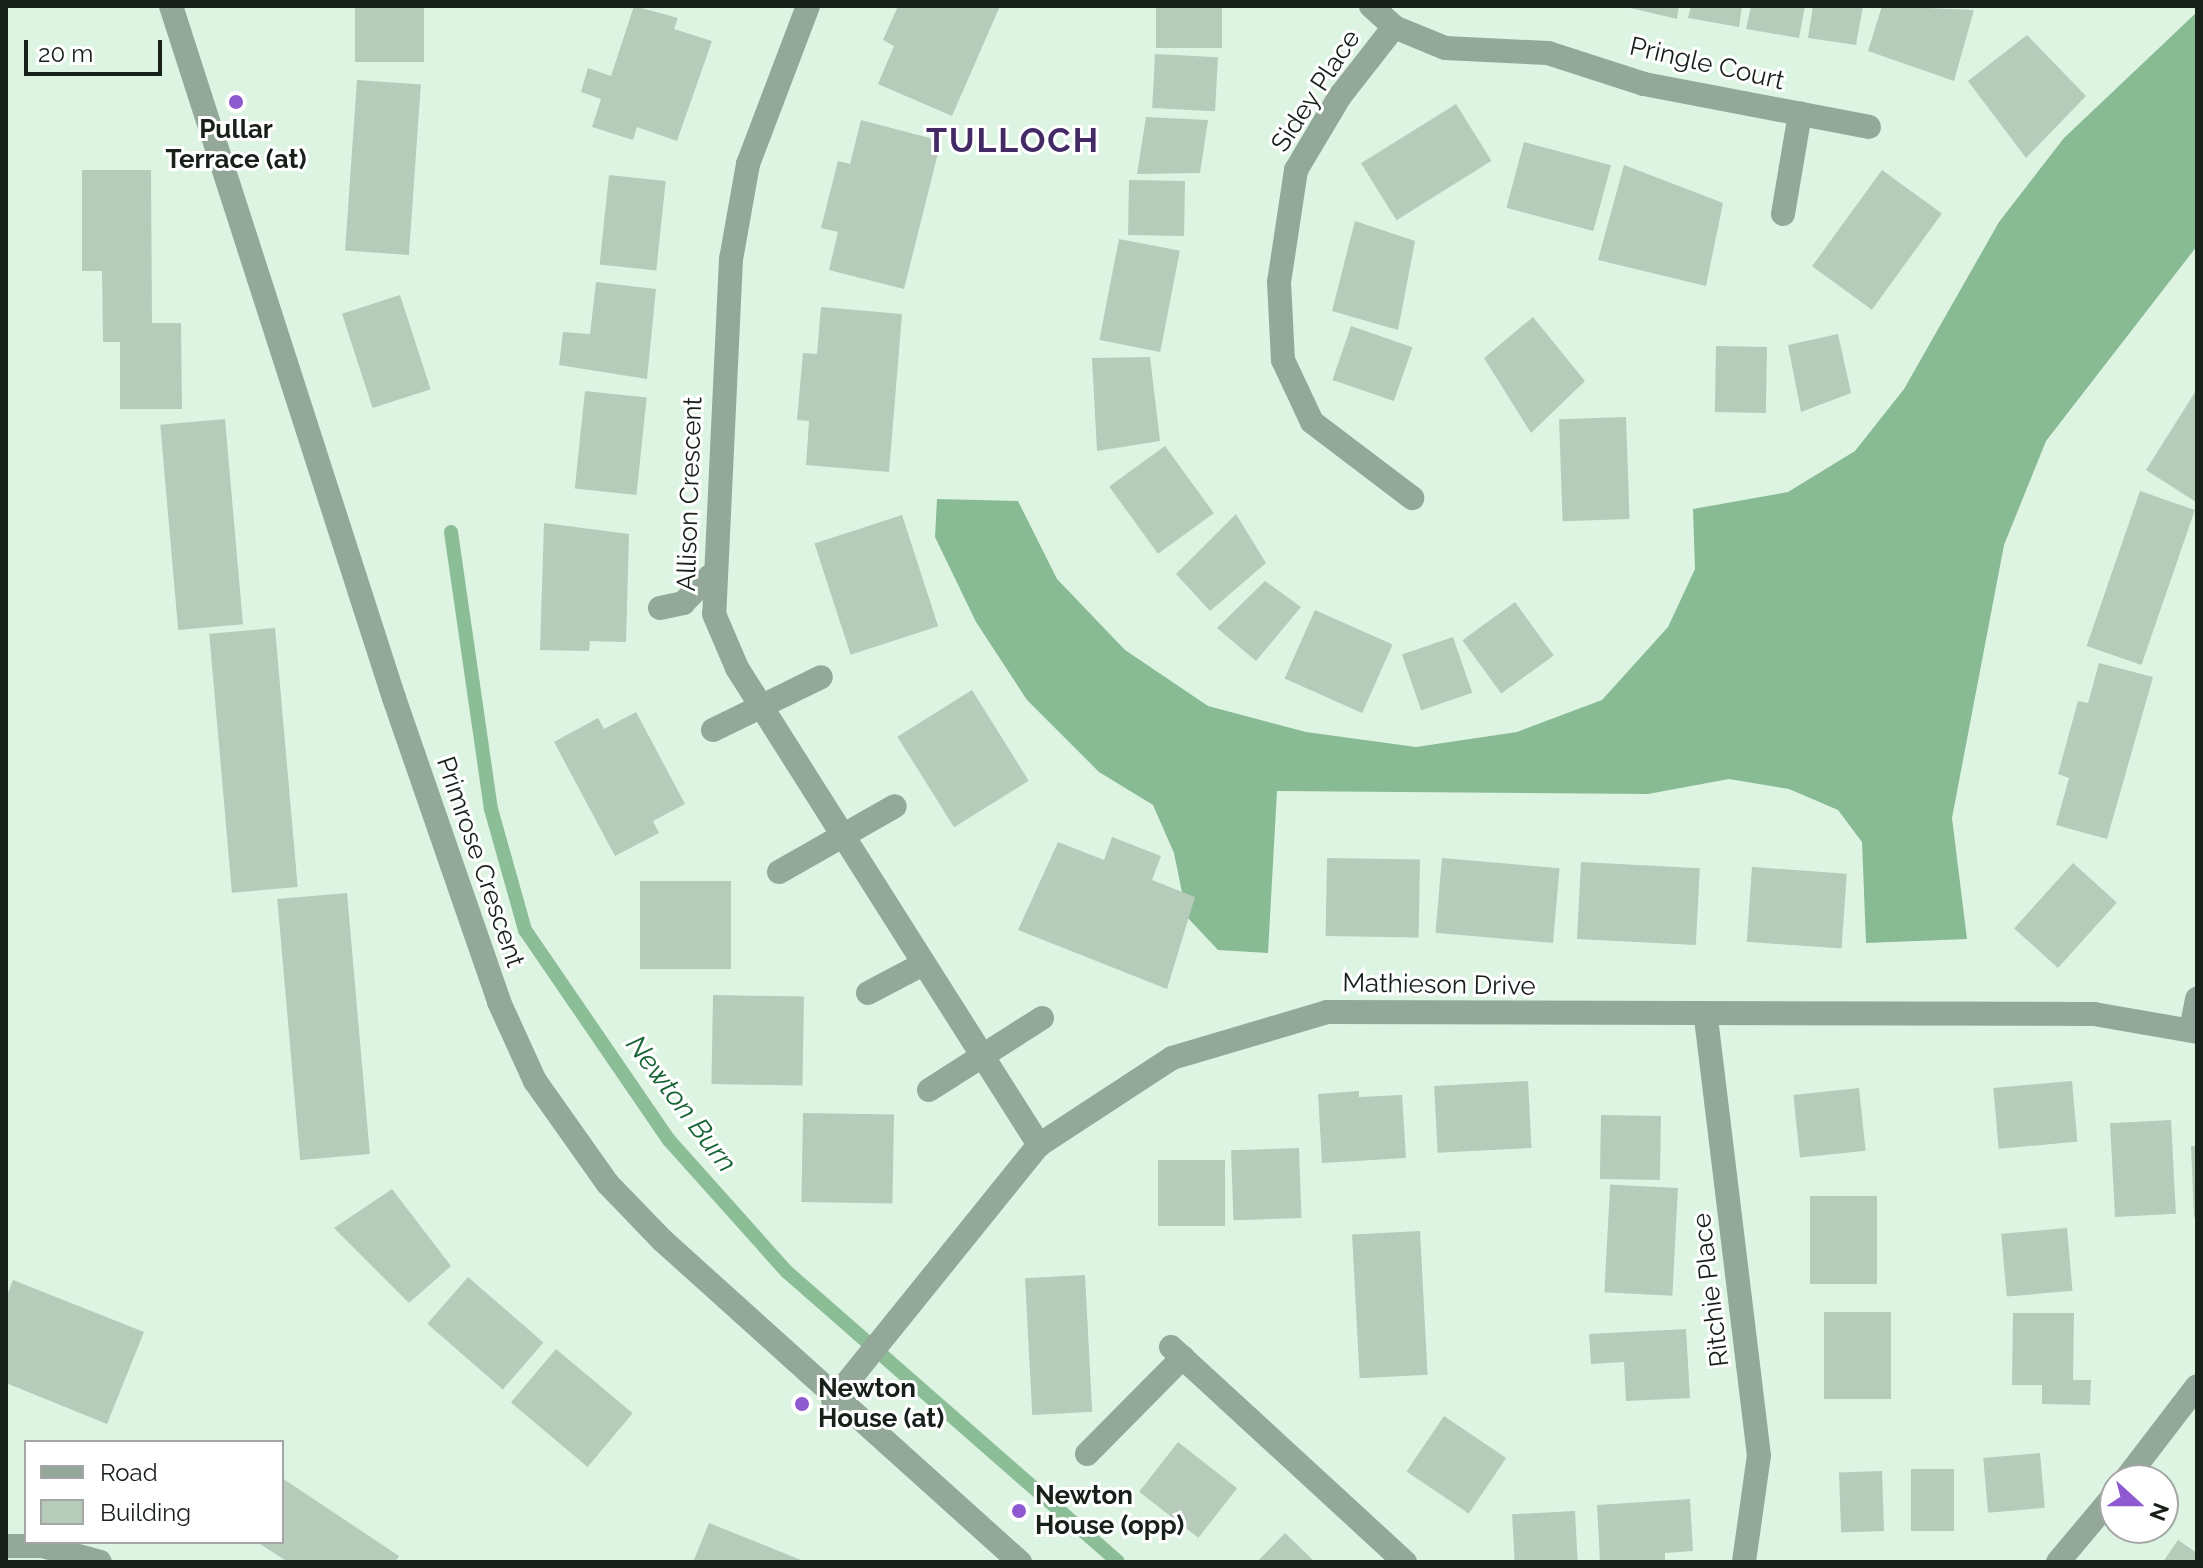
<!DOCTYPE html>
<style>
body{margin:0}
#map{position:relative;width:2203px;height:1568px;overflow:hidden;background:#def4e3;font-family:Raleway,sans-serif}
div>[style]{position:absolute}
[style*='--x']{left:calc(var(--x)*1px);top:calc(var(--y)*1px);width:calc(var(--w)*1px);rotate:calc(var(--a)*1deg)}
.forest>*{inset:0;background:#88ba94}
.stream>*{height:14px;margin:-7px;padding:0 7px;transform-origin:7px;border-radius:7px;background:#8bbd97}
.building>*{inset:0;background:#b6cbba;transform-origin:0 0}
.minor>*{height:24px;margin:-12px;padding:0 12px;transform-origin:12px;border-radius:12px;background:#93a898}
.dots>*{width:22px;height:22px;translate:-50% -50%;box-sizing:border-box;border:4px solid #fff;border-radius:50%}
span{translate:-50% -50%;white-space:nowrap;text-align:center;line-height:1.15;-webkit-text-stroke:6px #fff;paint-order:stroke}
.street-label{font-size:26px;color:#18201a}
.poi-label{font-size:26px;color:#18201a;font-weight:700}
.left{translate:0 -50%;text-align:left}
.water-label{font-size:28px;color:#166435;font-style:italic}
.district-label{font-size:34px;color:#442a65;font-weight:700;letter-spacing:2px}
.frame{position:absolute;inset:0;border:8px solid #18201a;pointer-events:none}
.legend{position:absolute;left:24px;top:1440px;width:260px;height:104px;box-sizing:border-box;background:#fff;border:2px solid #a3a6a3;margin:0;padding:10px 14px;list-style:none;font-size:24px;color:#18201a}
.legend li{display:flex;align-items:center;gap:16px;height:40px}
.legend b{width:40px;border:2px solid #a3a6a3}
.north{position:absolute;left:2099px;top:1464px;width:80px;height:80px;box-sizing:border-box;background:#fff;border:2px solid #a3a6a3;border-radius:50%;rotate:111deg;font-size:22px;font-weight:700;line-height:32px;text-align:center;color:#18201a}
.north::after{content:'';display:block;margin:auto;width:28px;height:36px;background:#8f59d1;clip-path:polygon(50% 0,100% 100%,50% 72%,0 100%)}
.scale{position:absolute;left:24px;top:40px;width:138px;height:36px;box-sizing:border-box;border:4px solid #18201a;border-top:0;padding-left:10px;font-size:24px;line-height:28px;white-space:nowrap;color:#18201a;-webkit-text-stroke:6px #fff;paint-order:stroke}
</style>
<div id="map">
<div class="forest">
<div style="clip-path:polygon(2197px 12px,2197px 246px,2046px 441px,2004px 545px,1952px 818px,1967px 939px,1866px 943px,1862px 842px,1838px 810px,1789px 789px,1729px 779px,1648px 794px,1277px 791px,1268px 953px,1218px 950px,1187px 917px,1174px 853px,1153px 805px,1099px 772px,1027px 700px,976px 622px,935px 537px,937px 499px,1018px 501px,1057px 579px,1125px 650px,1208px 706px,1306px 732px,1416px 747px,1517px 732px,1602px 700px,1668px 627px,1695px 569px,1693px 509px,1788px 492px,1855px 451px,1904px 389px,1999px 222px,2064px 138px)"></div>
</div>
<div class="stream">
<div style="--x:451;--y:532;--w:280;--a:81.8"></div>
<div style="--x:491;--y:809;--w:126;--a:74.3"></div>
<div style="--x:525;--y:930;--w:253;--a:55.6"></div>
<div style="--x:668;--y:1139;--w:177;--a:48.2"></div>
<div style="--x:786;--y:1271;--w:441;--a:41.2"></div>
</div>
<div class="building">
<div style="left:355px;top:6px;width:69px;height:56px"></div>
<div style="clip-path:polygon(634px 6px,678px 18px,674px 29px,712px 41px,677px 141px,637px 127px,633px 140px,592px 127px,601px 99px,581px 92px,588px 68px,611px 76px)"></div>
<div style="clip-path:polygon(898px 6px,1000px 6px,952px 116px,878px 84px,894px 46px,883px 40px)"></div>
<div style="left:1156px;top:6px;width:66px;height:42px"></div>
<div style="clip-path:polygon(1622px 6px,1679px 6px,1677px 19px)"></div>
<div style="clip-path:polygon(1691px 6px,1742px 6px,1739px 27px,1688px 18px)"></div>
<div style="clip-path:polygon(1751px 6px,1805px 6px,1799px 38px,1746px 29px)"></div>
<div style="clip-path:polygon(1813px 6px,1863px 6px,1856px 45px,1808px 38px)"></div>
<div style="clip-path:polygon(1882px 6px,1974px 10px,1954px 81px,1868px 51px)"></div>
<div style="clip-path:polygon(2027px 35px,2086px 96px,2026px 158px,1968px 81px)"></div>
<div style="left:1155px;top:54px;width:63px;height:54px;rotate:3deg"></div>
<div style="left:357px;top:80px;width:64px;height:171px;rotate:4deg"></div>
<div style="left:1456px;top:104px;width:67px;height:112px;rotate:58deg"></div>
<div style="clip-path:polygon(1146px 117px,1208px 120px,1200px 173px,1137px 174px)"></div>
<div style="clip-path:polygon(861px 120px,941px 141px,904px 289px,829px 270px,838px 232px,821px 228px,838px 161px,850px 164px)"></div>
<div style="left:1524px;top:142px;width:90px;height:68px;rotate:15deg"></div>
<div style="clip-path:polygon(1624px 165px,1723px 203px,1706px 286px,1598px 260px)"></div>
<div style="clip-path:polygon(82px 170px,151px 170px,152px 323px,181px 323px,182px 409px,120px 409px,120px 342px,103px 342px,102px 271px,82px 271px)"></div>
<div style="left:1882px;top:170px;width:74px;height:119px;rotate:36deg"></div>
<div style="left:609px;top:175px;width:57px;height:90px;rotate:6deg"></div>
<div style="left:1185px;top:181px;width:55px;height:56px;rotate:91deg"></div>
<div style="clip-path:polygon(1355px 221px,1415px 241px,1398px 330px,1332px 311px)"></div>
<div style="left:1119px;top:239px;width:62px;height:103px;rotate:11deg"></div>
<div style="clip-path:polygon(596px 282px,656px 289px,647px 379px,559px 365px,563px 332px,590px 334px)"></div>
<div style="left:400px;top:295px;width:99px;height:61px;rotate:72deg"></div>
<div style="clip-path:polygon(821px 307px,902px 314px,889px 472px,806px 465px,809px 421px,797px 420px,803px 353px,817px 354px)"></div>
<div style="clip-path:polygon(1533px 317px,1585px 381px,1531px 433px,1484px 358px)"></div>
<div style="left:1351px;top:326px;width:65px;height:57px;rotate:19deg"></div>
<div style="clip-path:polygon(1838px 334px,1851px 393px,1801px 412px,1788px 345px)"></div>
<div style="left:1716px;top:346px;width:51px;height:66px;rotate:1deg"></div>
<div style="clip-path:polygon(1150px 357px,1160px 441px,1097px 451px,1092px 358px)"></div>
<div style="clip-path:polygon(2197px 389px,2197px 500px,2196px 502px,2146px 470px)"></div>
<div style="left:585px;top:391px;width:62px;height:98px;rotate:6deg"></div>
<div style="left:1626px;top:417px;width:102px;height:67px;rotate:88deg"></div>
<div style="left:225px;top:419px;width:206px;height:65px;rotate:85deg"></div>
<div style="left:1165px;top:446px;width:83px;height:69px;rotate:54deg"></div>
<div style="left:2140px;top:491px;width:58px;height:164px;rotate:19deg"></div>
<div style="clip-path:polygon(1236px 514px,1266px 563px,1210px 611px,1176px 574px)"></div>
<div style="left:902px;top:515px;width:117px;height:92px;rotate:72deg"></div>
<div style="clip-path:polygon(544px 523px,629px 534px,626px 642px,590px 641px,589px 651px,540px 650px)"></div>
<div style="clip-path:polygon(1265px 581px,1301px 607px,1256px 661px,1217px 628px)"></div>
<div style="left:1515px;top:602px;width:66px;height:65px;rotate:54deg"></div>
<div style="left:1315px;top:610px;width:85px;height:75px;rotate:24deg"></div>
<div style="left:275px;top:628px;width:260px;height:66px;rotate:85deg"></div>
<div style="left:1453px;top:637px;width:59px;height:54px;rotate:71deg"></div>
<div style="clip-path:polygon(2099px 663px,2153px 677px,2107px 839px,2056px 825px,2069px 778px,2058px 774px,2078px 701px,2088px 703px)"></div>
<div style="left:972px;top:690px;width:107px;height:88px;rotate:58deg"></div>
<div style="clip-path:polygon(636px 712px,685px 804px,653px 821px,659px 833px,615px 856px,554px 742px,598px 718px,604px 729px)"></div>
<div style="clip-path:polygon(1112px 837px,1161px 856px,1152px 880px,1195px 897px,1167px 989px,1018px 930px,1058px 842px,1104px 860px)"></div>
<div style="left:1327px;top:858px;width:93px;height:78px;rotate:1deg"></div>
<div style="left:1442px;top:858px;width:118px;height:75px;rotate:5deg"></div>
<div style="left:1581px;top:862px;width:119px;height:77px;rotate:3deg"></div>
<div style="left:2073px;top:863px;width:59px;height:88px;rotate:42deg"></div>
<div style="left:1752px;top:867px;width:95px;height:75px;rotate:4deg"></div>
<div style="left:640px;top:881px;width:91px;height:88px"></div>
<div style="left:347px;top:893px;width:262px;height:70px;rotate:85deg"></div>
<div style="left:713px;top:995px;width:91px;height:89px;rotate:1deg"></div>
<div style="left:1528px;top:1081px;width:67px;height:94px;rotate:87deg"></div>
<div style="left:2072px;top:1081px;width:61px;height:79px;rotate:85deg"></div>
<div style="left:1859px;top:1088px;width:63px;height:66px;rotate:84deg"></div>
<div style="clip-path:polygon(1359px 1091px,1359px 1097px,1402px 1095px,1406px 1158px,1322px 1163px,1318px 1094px)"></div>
<div style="left:803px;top:1113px;width:91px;height:89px;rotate:1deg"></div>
<div style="left:1601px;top:1115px;width:60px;height:64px;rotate:1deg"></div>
<div style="left:2171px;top:1120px;width:94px;height:61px;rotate:87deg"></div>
<div style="clip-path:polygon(2191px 1146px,2197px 1146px,2197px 1217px,2194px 1217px)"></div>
<div style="left:1299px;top:1148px;width:70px;height:68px;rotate:88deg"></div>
<div style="left:1158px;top:1160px;width:67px;height:66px"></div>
<div style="left:1678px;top:1188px;width:108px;height:68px;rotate:93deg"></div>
<div style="clip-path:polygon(392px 1189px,451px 1266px,409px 1303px,334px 1228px)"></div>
<div style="left:1810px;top:1196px;width:67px;height:88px"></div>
<div style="left:2067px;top:1228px;width:63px;height:66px;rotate:85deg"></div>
<div style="left:1420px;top:1231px;width:144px;height:68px;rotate:87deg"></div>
<div style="left:1085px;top:1275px;width:137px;height:60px;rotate:87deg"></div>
<div style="left:468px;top:1277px;width:100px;height:62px;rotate:41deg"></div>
<div style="clip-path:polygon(13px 1280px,144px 1332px,107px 1424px,6px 1383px,6px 1298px)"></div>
<div style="left:1824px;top:1312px;width:67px;height:87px"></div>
<div style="clip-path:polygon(2013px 1313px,2074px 1313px,2073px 1380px,2091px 1380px,2090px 1405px,2042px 1404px,2042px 1385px,2012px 1385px)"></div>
<div style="clip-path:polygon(1686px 1329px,1690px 1398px,1626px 1401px,1624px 1362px,1591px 1364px,1589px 1334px)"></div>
<div style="left:556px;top:1349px;width:100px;height:70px;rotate:40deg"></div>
<div style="left:1444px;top:1416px;width:75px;height:67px;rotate:34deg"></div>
<div style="left:1178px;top:1442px;width:75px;height:63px;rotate:38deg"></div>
<div style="left:2040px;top:1453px;width:55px;height:57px;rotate:85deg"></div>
<div style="left:1911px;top:1469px;width:43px;height:62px"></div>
<div style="left:1882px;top:1471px;width:60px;height:43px;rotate:88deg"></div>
<div style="clip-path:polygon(282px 1478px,399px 1556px,395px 1562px,288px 1562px,257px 1542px,282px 1542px)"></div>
<div style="clip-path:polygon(1690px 1499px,1693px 1551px,1665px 1553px,1665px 1562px,1600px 1562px,1597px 1505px)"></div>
<div style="left:1575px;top:1511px;width:51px;height:63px;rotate:87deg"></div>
<div style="clip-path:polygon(709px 1523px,806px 1562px,693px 1562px)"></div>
<div style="clip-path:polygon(1285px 1533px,1315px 1562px,1257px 1562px)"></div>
<div style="clip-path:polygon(2178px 1540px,2197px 1553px,2197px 1562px,2163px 1562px)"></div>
</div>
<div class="minor">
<div style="--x:171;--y:6;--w:727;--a:72.14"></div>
<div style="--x:394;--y:698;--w:322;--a:70.9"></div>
<div style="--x:499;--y:1002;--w:87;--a:65.5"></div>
<div style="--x:535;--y:1081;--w:126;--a:54.7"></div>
<div style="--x:608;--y:1184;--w:78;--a:46"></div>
<div style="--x:662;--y:1240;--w:482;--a:42"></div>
<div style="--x:808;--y:6;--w:169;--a:110.8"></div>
<div style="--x:748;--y:164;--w:97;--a:100.1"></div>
<div style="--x:731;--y:259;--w:355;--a:92.7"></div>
<div style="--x:714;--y:614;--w:59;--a:66.9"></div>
<div style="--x:737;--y:668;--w:565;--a:57.66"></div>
<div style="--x:1371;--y:6;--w:31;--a:42"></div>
<div style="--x:1394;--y:27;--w:88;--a:128"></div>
<div style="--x:1340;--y:96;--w:86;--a:120.7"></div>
<div style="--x:1296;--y:170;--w:113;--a:98.6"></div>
<div style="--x:1279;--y:282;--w:78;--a:87.1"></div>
<div style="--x:1283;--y:360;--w:68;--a:64.9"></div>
<div style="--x:1312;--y:422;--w:126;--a:37.2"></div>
<div style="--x:1394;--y:27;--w:55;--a:22.4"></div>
<div style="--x:1445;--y:48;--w:103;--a:2.8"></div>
<div style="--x:1548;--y:53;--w:101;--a:17.9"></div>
<div style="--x:1644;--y:84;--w:229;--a:10.8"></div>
<div style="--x:1783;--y:214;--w:102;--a:-80.4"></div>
<div style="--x:660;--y:608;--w:24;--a:-12"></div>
<div style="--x:683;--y:603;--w:38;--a:-45"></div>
<div style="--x:713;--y:730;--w:120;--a:-26.1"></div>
<div style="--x:779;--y:872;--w:133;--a:-29.6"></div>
<div style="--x:868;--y:993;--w:62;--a:-27.8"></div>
<div style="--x:1706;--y:1018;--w:440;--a:83.1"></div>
<div style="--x:1759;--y:1455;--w:108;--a:98"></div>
<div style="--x:2191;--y:1030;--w:32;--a:-79"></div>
<div style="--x:929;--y:1090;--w:134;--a:-32.5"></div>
<div style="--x:1171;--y:1347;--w:318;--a:42.6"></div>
<div style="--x:833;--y:1400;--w:328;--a:-51.1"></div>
<div style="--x:1039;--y:1145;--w:159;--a:-33.2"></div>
<div style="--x:1172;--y:1058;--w:162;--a:-16.5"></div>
<div style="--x:1327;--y:1012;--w:767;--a:0.15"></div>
<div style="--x:2094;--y:1014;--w:105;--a:9.9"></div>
<div style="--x:1087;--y:1454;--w:136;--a:-45.3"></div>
<div style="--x:2125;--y:1480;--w:118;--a:-52.5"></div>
<div style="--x:6;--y:1546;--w:36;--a:0"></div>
<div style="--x:42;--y:1546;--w:60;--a:15.4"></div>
<div style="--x:2058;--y:1562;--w:89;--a:-50"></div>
</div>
<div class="dots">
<div style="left:236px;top:102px;background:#8f59d1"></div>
<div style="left:802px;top:1404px;background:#8f59d1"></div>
<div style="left:1019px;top:1511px;background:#8f59d1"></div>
</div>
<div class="street-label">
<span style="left:1707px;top:64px;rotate:13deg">Pringle Court</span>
<span style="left:1316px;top:91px;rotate:-57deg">Sidey Place</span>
<span style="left:690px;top:494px;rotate:-88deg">Allison Crescent</span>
<span style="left:480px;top:862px;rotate:71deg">Primrose Crescent</span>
<span style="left:1439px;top:985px;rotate:1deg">Mathieson Drive</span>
<span style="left:1711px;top:1290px;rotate:-97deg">Ritchie Place</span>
</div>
<div class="poi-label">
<span style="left:236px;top:145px">Pullar<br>Terrace (at)</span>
<span class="left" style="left:818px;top:1404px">Newton<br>House (at)</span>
<span class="left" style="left:1035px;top:1511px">Newton<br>House (opp)</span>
</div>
<div class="water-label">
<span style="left:681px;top:1104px;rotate:53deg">Newton Burn</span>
</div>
<div class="district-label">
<span style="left:1013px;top:141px">TULLOCH</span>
</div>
<div class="frame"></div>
<ul class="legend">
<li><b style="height:10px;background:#93a898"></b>Road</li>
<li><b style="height:22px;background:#b6cbba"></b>Building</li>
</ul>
<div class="north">N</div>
<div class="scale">20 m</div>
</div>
